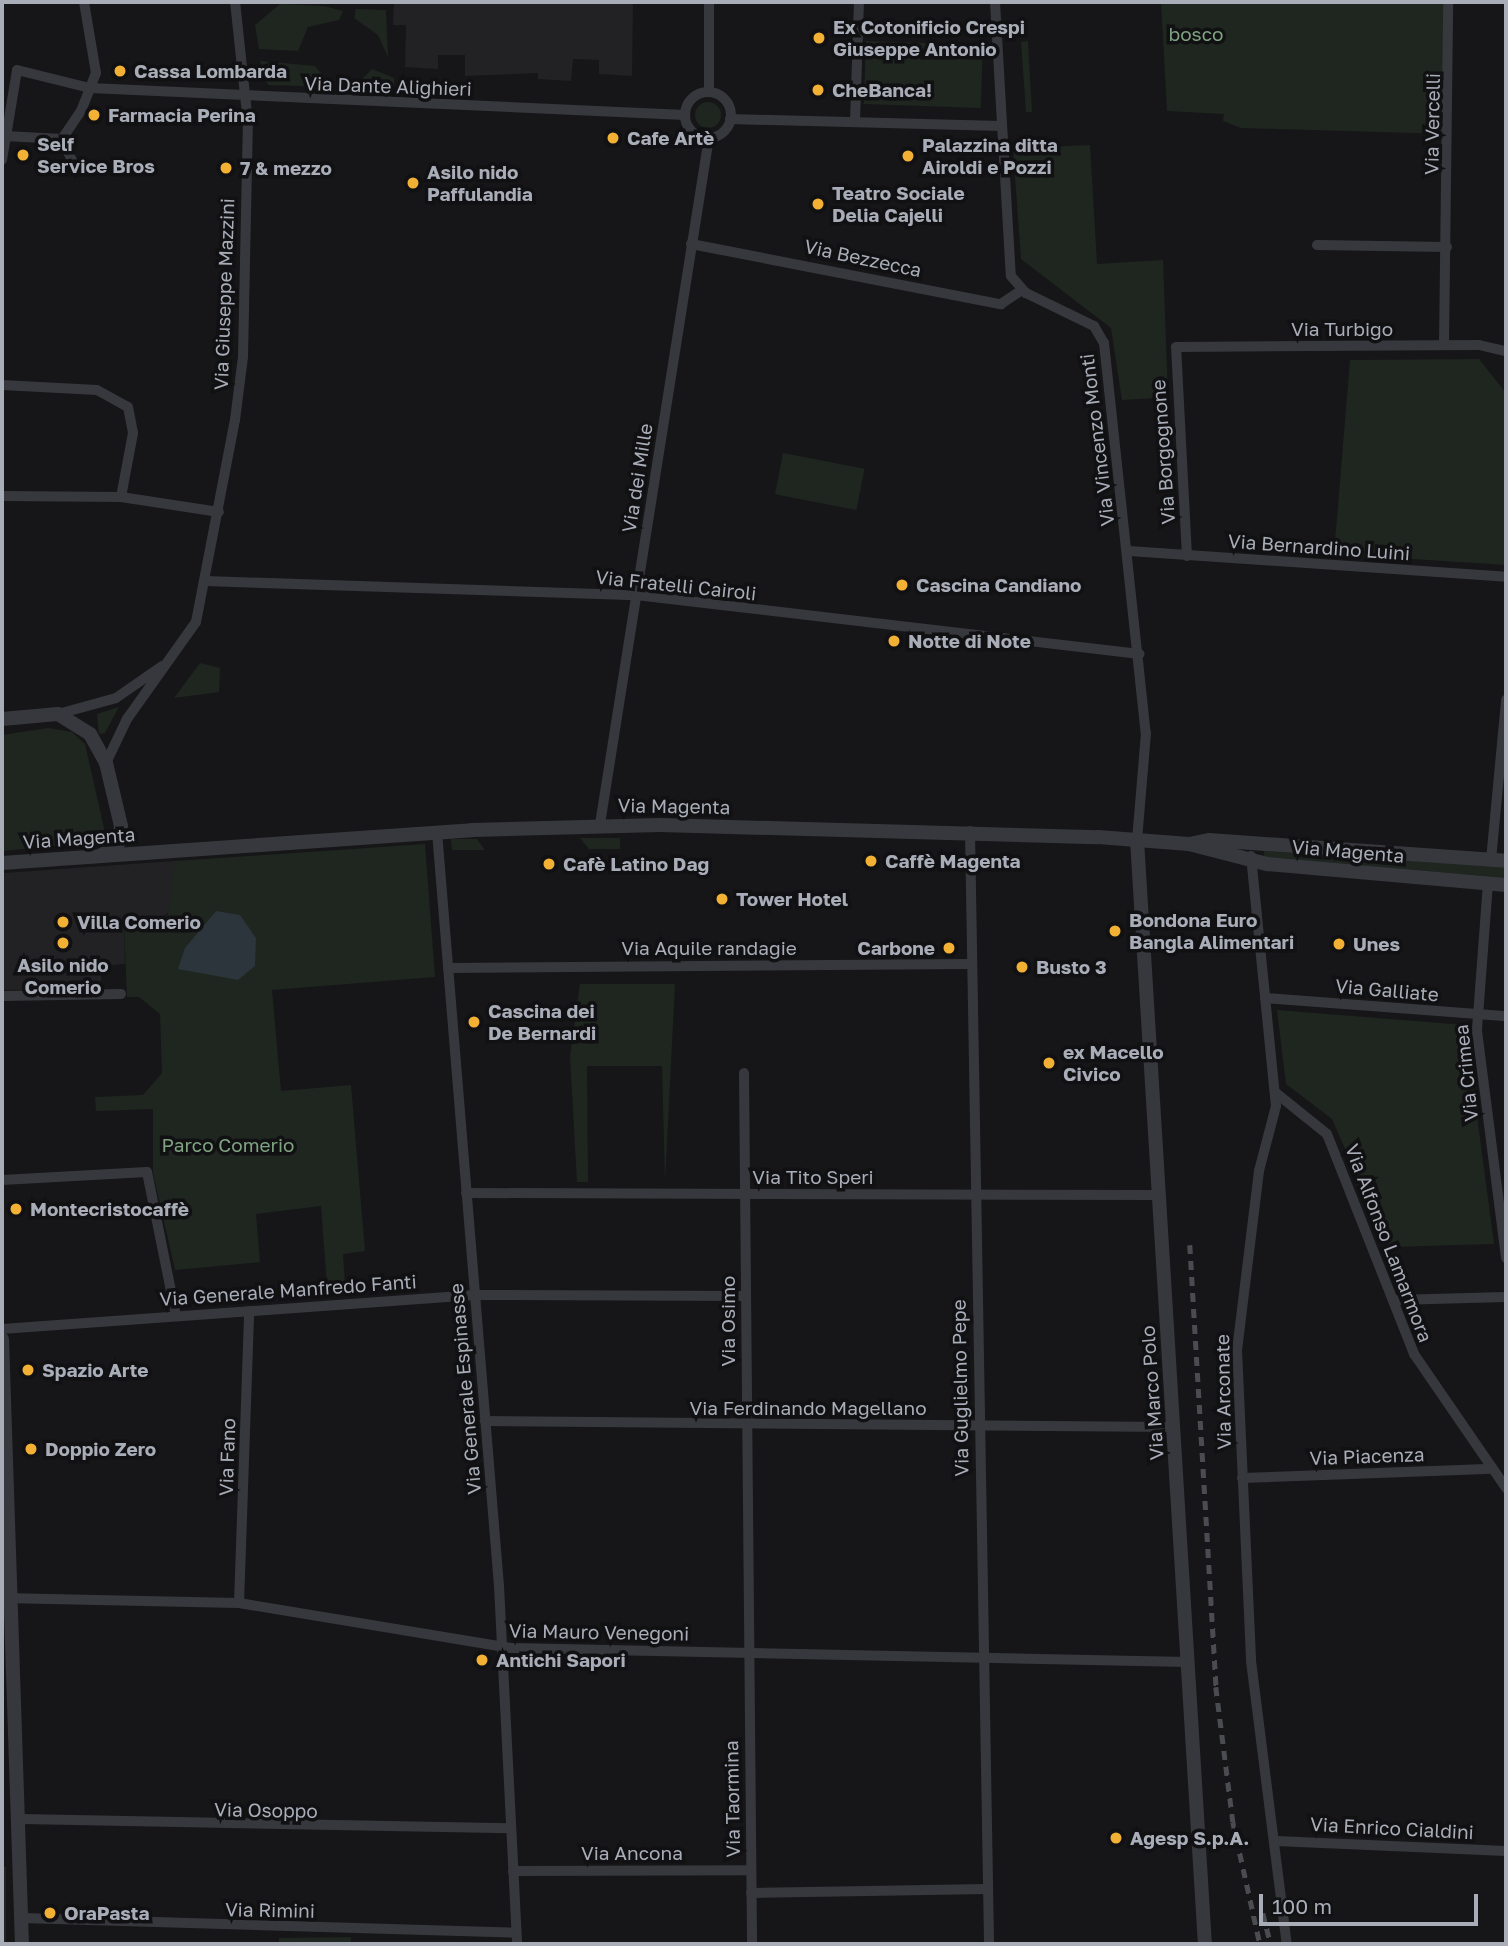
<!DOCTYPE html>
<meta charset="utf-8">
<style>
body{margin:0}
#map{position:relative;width:1508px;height:1946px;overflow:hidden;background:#161618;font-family:"Golos Text",sans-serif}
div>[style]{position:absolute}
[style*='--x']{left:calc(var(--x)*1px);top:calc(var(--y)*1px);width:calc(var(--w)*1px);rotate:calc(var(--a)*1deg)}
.built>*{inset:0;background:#222225;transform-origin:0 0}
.green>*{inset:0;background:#1e261f;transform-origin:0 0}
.round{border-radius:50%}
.water>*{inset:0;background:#2c353c}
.minor>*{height:10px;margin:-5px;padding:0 5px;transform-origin:5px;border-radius:5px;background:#37383d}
.minor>.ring{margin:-5px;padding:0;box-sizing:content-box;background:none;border:10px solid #37383d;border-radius:50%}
.tertiary>*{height:14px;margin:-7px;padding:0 7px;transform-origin:7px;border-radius:7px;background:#37383d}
.rail>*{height:4.5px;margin-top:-2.25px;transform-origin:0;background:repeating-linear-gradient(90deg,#4a4c52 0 9px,transparent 0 16px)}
.dots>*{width:19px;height:19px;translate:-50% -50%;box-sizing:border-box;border:4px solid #111113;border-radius:50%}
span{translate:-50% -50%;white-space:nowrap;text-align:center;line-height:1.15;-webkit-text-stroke:7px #111113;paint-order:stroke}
.poi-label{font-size:19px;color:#a8adb8;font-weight:700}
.left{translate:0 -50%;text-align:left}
.right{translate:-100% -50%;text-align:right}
.park-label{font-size:19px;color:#7fa381}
.street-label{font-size:19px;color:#a8adb8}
.frame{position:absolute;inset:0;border:4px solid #a8adb8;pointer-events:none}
.scale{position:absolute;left:1259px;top:1894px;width:219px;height:32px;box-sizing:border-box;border:4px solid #a8adb8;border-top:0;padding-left:9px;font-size:21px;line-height:24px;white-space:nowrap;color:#a8adb8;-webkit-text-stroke:5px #111113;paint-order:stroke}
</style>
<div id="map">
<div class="built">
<div style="clip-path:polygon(394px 2px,633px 2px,632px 76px,599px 74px,599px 60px,573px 59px,571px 81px,538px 79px,538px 73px,465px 76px,465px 55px,438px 55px,438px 69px,405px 67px,406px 25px,393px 25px)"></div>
<div style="clip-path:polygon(175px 861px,172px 910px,155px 922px,124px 922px,125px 964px,101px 966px,101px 989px,2px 990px,4px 873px)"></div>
<div style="left:2px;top:1867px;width:4px;height:77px"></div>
</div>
<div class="green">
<div style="clip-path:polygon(1161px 2px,1443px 2px,1447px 134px,1241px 128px,1223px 121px,1224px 114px,1167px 111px)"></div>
<div style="clip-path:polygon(280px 4px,324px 6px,343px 11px,339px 20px,308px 27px,298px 51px,259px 49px,255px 25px)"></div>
<div style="clip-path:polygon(356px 9px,386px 10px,388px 57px,378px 35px,354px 18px)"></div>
<div style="left:866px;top:41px;width:117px;height:63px;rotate:2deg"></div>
<div style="clip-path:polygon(1028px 41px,1032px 112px,1026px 112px,1021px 42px)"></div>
<div style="clip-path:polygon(260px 61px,315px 66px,333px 87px,268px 85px)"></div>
<div style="clip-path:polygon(372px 69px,394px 78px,394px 90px,389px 83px,384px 90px,344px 88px,348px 78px,361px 80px)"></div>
<div class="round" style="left:695px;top:102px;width:26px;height:26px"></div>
<div style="clip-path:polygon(1090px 145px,1097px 264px,1163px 260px,1168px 397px,1122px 400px,1111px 328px,1021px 259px,1013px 149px)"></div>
<div style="clip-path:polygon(1479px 359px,1506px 393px,1506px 565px,1334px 554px,1350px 360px)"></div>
<div style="left:783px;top:453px;width:83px;height:42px;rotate:11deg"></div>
<div style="clip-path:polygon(200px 663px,220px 668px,219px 692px,174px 698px)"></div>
<div style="clip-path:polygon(119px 707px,105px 733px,99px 734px,97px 714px)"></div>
<div style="clip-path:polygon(48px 728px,72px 732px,85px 744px,107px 841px,2px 851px,2px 735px)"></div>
<div style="clip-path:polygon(580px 838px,620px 838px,620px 849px,589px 849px)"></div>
<div style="clip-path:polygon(451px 839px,477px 839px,485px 850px,452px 850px)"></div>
<div style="clip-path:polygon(425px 844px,435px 977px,272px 990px,281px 1091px,351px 1085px,365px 1251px,343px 1254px,345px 1285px,327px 1286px,321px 1206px,256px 1214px,260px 1262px,175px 1270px,153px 1173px,153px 1109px,96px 1111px,95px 1097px,143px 1095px,162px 1073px,160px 1014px,139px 997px,127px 997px,124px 922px,155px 922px,168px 915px,175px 861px)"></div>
<div style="clip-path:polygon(1264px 851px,1506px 867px,1506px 878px,1264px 857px)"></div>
<div style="clip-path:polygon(580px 984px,675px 984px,665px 1182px,662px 1066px,587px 1066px,588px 1182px,577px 1182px,570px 1056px)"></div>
<div style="clip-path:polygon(1277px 1010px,1465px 1025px,1494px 1244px,1388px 1247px,1332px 1119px,1286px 1084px)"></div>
<div style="clip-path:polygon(351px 1937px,351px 1944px,279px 1944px,279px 1938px)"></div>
</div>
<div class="water">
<div style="clip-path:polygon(216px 911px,240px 915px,256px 938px,255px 966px,238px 980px,178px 969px,185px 948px)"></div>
</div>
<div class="minor">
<div style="--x:995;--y:2;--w:274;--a:86.7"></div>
<div style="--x:1011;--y:276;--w:23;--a:49"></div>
<div style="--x:1026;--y:293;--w:76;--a:25.9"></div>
<div style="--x:1094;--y:326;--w:20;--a:60"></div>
<div style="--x:1104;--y:343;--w:392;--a:83.9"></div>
<div style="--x:1146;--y:733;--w:107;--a:94.8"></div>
<div style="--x:709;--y:92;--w:90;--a:-90"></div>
<div class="ring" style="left:685px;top:92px;width:36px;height:36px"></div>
<div style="--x:730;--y:119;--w:271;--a:1.5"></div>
<div style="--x:855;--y:121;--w:119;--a:-88.1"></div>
<div style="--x:5;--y:136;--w:57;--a:3"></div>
<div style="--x:62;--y:139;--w:34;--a:-56"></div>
<div style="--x:81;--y:111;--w:41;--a:-68.5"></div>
<div style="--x:96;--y:73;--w:72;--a:-99.6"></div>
<div style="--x:62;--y:139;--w:31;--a:65"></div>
<div style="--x:2;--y:160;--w:91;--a:-80.5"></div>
<div style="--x:17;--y:70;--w:75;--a:13.9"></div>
<div style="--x:90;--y:88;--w:596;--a:2.6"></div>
<div style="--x:691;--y:244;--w:316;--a:11"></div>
<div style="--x:1001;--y:304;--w:25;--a:-34"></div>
<div style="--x:1317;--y:245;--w:130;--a:0.9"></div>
<div style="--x:1444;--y:345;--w:343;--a:-89.3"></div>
<div style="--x:2;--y:385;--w:95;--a:3"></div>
<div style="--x:97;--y:390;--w:35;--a:29"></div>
<div style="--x:128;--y:407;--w:26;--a:79"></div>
<div style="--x:133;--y:433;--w:65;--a:100.6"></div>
<div style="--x:2;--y:496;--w:119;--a:0.5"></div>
<div style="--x:121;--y:497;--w:99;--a:8.7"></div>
<div style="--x:1129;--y:551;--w:378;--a:3.9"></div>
<div style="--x:1187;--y:556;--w:209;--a:-93"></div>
<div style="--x:1176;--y:347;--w:303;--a:-0.4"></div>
<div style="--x:1479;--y:345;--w:28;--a:13"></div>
<div style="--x:205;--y:581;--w:431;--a:1.9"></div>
<div style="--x:636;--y:595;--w:507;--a:6.68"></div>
<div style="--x:58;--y:714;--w:60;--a:-15.4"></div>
<div style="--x:116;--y:698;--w:56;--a:-34.8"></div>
<div style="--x:106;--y:763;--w:49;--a:-64.5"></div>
<div style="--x:127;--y:719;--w:119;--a:-54.6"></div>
<div style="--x:196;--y:622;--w:206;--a:-79.1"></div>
<div style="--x:235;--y:420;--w:64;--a:-82.8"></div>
<div style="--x:243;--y:357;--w:234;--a:-88.8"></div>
<div style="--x:248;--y:123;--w:122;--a:-96.1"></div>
<div style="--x:600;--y:824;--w:696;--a:-80.98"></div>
<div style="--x:970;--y:831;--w:1113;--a:89.02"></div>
<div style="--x:437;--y:832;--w:757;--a:85.3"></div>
<div style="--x:499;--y:1586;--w:358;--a:87.1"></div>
<div style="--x:1251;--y:856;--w:251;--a:84.3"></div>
<div style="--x:1276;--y:1106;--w:67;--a:104.7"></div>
<div style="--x:1259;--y:1171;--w:180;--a:97"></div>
<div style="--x:1237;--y:1350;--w:311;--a:87.4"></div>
<div style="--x:1251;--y:1661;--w:285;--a:82.8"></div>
<div style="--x:1491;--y:860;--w:161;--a:-84.6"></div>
<div style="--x:1488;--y:883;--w:148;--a:94.3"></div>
<div style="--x:1477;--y:1031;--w:229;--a:82.7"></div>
<div style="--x:448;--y:968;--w:523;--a:-0.44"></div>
<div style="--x:2;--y:996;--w:119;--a:-1"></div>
<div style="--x:1265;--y:998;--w:242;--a:4.3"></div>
<div style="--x:744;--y:1073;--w:871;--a:89.47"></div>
<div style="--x:1276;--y:1093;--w:65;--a:38.8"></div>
<div style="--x:1327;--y:1134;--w:237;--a:68.4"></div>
<div style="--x:1414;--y:1354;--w:163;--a:55.5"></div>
<div style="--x:2;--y:1180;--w:145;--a:-3.2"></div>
<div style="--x:147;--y:1172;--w:147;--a:78.6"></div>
<div style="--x:466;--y:1193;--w:694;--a:0.17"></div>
<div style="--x:1394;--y:1300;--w:112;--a:-1.5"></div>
<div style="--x:2;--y:1329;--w:474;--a:-4.1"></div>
<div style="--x:475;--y:1295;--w:270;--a:0.2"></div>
<div style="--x:485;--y:1421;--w:689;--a:0.5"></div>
<div style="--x:1242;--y:1478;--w:251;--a:-2.1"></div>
<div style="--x:2;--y:1598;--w:237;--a:1.2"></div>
<div style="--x:239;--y:1603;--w:276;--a:9.4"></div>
<div style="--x:511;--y:1648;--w:677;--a:1.18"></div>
<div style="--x:239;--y:1603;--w:292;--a:-88"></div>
<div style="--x:22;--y:1819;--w:489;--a:1.1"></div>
<div style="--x:1276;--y:1841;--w:230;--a:2.5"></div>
<div style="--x:513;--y:1871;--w:238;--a:-0.2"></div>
<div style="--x:751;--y:1893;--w:236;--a:-1"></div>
<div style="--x:22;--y:1918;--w:494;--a:1.7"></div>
</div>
<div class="tertiary">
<div style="--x:2;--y:719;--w:56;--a:-5.1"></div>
<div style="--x:58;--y:714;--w:38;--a:32"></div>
<div style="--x:90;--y:734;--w:33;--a:61"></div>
<div style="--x:106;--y:763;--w:65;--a:76.6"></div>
<div style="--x:121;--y:826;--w:18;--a:99"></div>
<div style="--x:118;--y:844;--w:18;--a:146"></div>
<div style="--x:1137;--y:840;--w:1106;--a:86.48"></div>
<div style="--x:1189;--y:844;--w:20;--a:-11"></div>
<div style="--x:1209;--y:840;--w:298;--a:4"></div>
<div style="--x:2;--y:863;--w:471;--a:-4"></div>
<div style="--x:472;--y:830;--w:188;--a:-1.5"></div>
<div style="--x:660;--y:825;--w:438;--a:1.6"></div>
<div style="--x:1098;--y:837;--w:91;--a:4.4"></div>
<div style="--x:1189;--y:844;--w:81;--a:14.4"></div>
<div style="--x:1267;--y:864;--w:240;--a:5"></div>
<div style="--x:2;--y:1339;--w:605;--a:88.11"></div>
</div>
<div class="rail">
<div style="--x:1190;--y:1245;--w:443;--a:86.6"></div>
<div style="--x:1216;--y:1687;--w:136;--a:82.8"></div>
<div style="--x:1233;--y:1822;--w:125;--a:77.5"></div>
<div style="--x:1263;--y:1913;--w:32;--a:76"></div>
</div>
<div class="dots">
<div style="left:819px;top:38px;background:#f2b134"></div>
<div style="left:120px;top:71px;background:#f2b134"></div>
<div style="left:818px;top:90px;background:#f2b134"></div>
<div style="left:94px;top:115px;background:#f2b134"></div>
<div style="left:613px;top:138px;background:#f2b134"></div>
<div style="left:23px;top:155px;background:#f2b134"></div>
<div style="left:908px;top:156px;background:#f2b134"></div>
<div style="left:226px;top:168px;background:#f2b134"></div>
<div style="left:413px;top:183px;background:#f2b134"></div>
<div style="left:818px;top:204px;background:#f2b134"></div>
<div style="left:902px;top:585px;background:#f2b134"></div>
<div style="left:894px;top:641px;background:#f2b134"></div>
<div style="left:871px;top:861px;background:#f2b134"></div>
<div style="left:549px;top:864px;background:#f2b134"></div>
<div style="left:722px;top:899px;background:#f2b134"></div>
<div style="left:63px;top:922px;background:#f2b134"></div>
<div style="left:1115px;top:931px;background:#f2b134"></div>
<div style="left:63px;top:943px;background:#f2b134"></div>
<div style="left:1339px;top:944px;background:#f2b134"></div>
<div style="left:949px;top:948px;background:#f2b134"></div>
<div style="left:1022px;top:967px;background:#f2b134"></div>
<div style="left:474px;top:1022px;background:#f2b134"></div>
<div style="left:1049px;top:1063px;background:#f2b134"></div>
<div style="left:16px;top:1209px;background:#f2b134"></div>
<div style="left:28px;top:1370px;background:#f2b134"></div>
<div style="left:31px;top:1449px;background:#f2b134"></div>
<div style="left:482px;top:1660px;background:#f2b134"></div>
<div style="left:1116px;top:1838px;background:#f2b134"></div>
<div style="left:50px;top:1913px;background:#f2b134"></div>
</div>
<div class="poi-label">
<span class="left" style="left:833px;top:38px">Ex Cotonificio Crespi<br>Giuseppe Antonio</span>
<span class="left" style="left:134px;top:71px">Cassa Lombarda</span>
<span class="left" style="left:832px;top:90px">CheBanca!</span>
<span class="left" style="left:108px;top:115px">Farmacia Perina</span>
<span class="left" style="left:627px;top:138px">Cafe Artè</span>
<span class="left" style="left:37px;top:155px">Self<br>Service Bros</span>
<span class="left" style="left:922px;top:156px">Palazzina ditta<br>Airoldi e Pozzi</span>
<span class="left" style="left:240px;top:168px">7 &amp; mezzo</span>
<span class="left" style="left:427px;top:183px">Asilo nido<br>Paffulandia</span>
<span class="left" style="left:832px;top:204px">Teatro Sociale<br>Delia Cajelli</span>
<span class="left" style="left:916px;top:585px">Cascina Candiano</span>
<span class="left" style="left:908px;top:641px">Notte di Note</span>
<span class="left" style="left:885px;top:861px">Caffè Magenta</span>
<span class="left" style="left:563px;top:864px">Cafè Latino Dag</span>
<span class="left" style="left:736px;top:899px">Tower Hotel</span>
<span class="left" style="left:1129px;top:931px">Bondona Euro<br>Bangla Alimentari</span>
<span class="left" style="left:77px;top:922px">Villa Comerio</span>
<span class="left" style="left:1353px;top:944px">Unes</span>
<span class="right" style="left:935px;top:948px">Carbone</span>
<span style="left:63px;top:976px">Asilo nido<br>Comerio</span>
<span class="left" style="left:1036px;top:967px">Busto 3</span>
<span class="left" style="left:488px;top:1022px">Cascina dei<br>De Bernardi</span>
<span class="left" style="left:1063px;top:1063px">ex Macello<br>Civico</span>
<span class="left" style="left:30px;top:1209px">Montecristocaffè</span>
<span class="left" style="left:42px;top:1370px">Spazio Arte</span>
<span class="left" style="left:45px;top:1449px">Doppio Zero</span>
<span class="left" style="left:496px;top:1660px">Antichi Sapori</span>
<span class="left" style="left:1130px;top:1838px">Agesp S.p.A.</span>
<span class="left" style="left:64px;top:1913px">OraPasta</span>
</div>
<div class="park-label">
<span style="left:1196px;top:34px">bosco</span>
<span style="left:228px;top:1145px">Parco Comerio</span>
</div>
<div class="street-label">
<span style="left:388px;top:86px;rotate:2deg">Via Dante Alighieri</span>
<span style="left:1432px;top:124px;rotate:-89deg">Via Vercelli</span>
<span style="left:863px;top:258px;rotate:12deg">Via Bezzecca</span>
<span style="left:224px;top:294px;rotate:-88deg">Via Giuseppe Mazzini</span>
<span style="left:1342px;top:329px">Via Turbigo</span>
<span style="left:1097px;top:440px;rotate:-97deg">Via Vincenzo Monti</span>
<span style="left:1163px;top:452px;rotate:-94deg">Via Borgognone</span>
<span style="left:637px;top:478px;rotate:-81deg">Via dei Mille</span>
<span style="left:1319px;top:547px;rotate:4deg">Via Bernardino Luini</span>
<span style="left:676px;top:585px;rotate:6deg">Via Fratelli Cairoli</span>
<span style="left:674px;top:806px;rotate:1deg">Via Magenta</span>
<span style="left:79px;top:838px;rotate:-4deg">Via Magenta</span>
<span style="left:1348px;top:851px;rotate:5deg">Via Magenta</span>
<span style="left:709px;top:948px">Via Aquile randagie</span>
<span style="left:1387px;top:990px;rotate:5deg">Via Galliate</span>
<span style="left:1466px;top:1073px;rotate:-96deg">Via Crimea</span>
<span style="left:813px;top:1177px">Via Tito Speri</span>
<span style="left:1389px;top:1243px;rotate:69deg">Via Alfonso Lamarmora</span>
<span style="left:288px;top:1290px;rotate:-4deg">Via Generale Manfredo Fanti</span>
<span style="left:728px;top:1321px;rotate:-90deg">Via Osimo</span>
<span style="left:960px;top:1388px;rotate:-91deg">Via Guglielmo Pepe</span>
<span style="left:465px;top:1389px;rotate:-95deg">Via Generale Espinasse</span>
<span style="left:1223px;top:1392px;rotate:-91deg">Via Arconate</span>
<span style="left:1152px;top:1393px;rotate:-94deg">Via Marco Polo</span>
<span style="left:808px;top:1408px">Via Ferdinando Magellano</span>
<span style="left:1367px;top:1456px;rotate:-2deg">Via Piacenza</span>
<span style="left:227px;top:1457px;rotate:-88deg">Via Fano</span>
<span style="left:599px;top:1632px;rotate:1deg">Via Mauro Venegoni</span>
<span style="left:732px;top:1799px;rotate:-91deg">Via Taormina</span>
<span style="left:266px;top:1810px;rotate:1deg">Via Osoppo</span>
<span style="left:1392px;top:1828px;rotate:3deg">Via Enrico Cialdini</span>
<span style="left:632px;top:1853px">Via Ancona</span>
<span style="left:270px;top:1910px;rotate:1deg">Via Rimini</span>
</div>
<div class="frame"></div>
<div class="scale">100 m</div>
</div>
